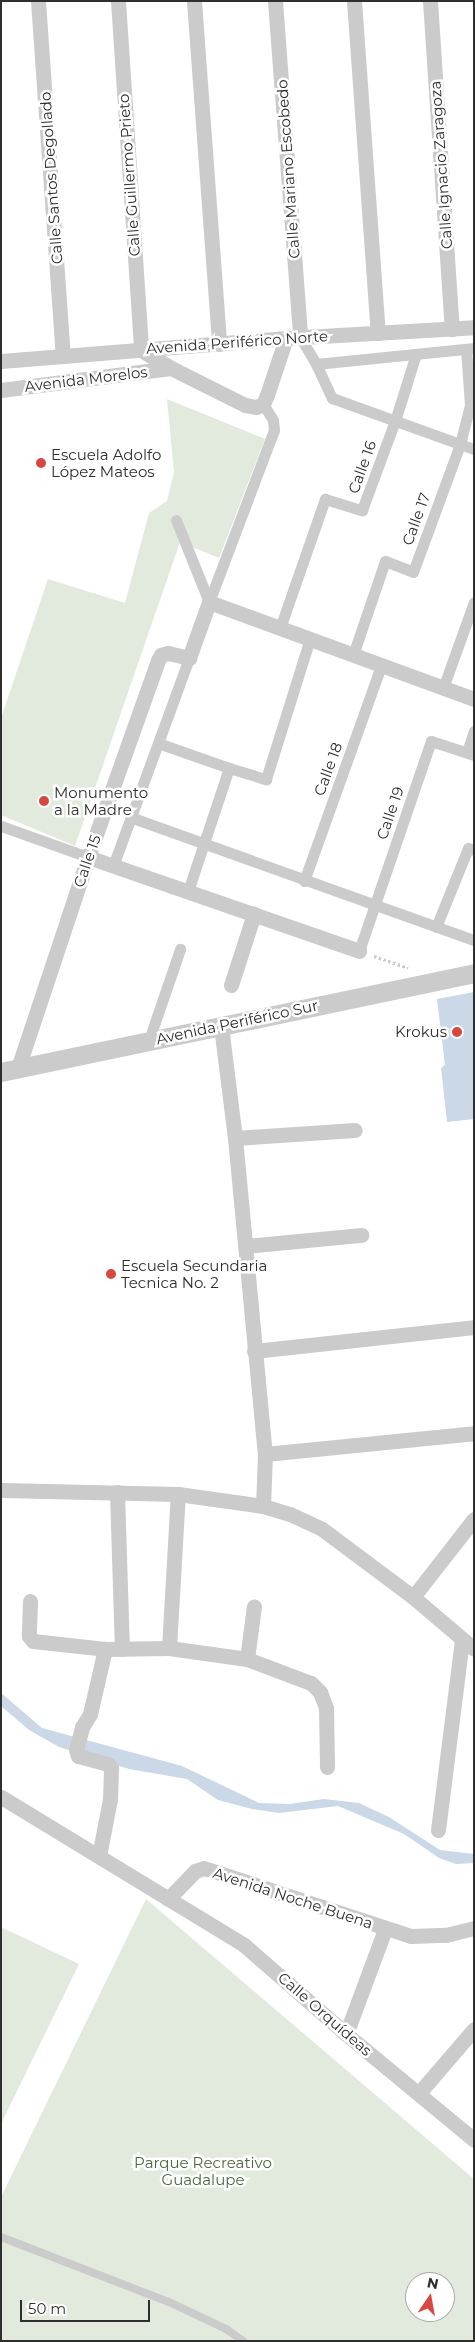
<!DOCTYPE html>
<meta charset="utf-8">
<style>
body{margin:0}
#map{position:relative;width:475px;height:2342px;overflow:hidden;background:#fff;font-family:Montserrat,sans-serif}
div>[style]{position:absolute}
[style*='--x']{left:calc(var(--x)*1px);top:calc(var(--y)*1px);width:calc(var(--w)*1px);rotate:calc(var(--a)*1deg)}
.green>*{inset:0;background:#e2eadd}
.water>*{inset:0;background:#cad8e8}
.path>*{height:3px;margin-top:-1.5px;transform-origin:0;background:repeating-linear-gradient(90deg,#cbcbcb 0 2.5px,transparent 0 5px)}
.service>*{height:8px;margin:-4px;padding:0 4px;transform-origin:4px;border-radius:4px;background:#cbcbcb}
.pedestrian>*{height:11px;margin:-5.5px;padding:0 5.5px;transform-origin:5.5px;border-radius:5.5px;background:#cbcbcb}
.minor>*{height:15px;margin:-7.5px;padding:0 7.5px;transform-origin:7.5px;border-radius:7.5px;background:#cbcbcb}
.tertiary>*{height:19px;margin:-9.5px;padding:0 9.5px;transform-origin:9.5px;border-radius:9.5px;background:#cbcbcb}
.dots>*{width:14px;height:14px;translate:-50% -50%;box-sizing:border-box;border:2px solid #fff;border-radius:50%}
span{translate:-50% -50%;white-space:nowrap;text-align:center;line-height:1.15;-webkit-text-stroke:5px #fff;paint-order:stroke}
.street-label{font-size:15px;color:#2e2e2e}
.poi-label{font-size:15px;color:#2e2e2e}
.left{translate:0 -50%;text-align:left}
.right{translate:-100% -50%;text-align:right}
.park-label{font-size:15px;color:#4c663f}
.frame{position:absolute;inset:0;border:2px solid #2e2e2e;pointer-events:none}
.north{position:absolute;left:405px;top:2272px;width:50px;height:50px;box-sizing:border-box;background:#fff;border:1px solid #ababab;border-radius:50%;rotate:12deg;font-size:14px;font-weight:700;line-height:20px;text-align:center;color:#2e2e2e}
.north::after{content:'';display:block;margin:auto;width:18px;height:22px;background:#d7483e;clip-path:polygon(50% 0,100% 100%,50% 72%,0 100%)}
.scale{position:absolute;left:20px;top:2300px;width:130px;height:22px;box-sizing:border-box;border:2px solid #2e2e2e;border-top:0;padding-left:6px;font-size:15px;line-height:18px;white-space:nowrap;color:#2e2e2e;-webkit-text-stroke:4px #fff;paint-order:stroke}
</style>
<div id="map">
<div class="green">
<div style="clip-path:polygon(167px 399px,265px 439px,219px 558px,180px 542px,75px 846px,1px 815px,1px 718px,48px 579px,125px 603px,149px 513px,167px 501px,174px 472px)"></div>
<div style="clip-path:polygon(evenodd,146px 1899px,474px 2179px,474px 2341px,1px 2341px,1px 2197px,146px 1899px,415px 2282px,445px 2282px,445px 2312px,415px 2312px,415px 2282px)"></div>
<div style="clip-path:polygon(1px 1927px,79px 1964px,1px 2124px)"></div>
</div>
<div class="water">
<div style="clip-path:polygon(474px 992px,474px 1119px,447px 1122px,441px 1068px,445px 1065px,437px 999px)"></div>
<div style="clip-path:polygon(1px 1693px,42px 1728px,182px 1766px,259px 1803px,289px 1804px,324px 1799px,359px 1803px,389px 1817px,440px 1850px,474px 1854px,474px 1863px,456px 1864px,439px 1858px,404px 1834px,338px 1806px,279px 1813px,252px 1809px,218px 1800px,187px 1779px,129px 1769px,59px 1747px,29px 1730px,1px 1706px)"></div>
</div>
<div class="path">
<div style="--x:374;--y:956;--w:36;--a:19"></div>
</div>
<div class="service">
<div style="--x:1;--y:2237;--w:180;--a:21.2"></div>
<div style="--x:169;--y:2302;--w:63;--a:25.3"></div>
<div style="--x:226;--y:2329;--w:21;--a:35"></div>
</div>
<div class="pedestrian">
<div style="--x:300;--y:337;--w:31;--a:59"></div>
<div style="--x:316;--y:364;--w:38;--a:65"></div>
<div style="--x:332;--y:398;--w:151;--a:19.8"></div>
<div style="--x:316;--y:364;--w:159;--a:-5.8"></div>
<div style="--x:176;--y:520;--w:88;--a:68.1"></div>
<div style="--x:209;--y:602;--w:184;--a:-69.3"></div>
<div style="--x:274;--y:430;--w:10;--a:-96"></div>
<div style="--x:273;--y:420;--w:19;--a:-122"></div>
<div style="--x:280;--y:628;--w:137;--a:-70.8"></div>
<div style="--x:325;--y:499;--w:39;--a:17"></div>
<div style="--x:362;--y:510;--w:95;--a:-69.7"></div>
<div style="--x:395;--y:421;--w:70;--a:-72.6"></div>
<div style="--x:353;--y:655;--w:99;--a:-71.2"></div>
<div style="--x:385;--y:561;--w:30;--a:21"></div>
<div style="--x:413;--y:572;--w:136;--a:-69.8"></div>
<div style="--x:460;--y:444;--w:40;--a:-75.6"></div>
<div style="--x:470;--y:405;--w:56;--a:-94.1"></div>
<div style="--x:443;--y:688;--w:91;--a:-70.2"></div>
<div style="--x:158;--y:743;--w:75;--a:19.4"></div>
<div style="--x:229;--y:768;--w:39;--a:17"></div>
<div style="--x:266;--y:779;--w:147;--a:-72.6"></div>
<div style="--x:467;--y:752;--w:22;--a:-72"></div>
<div style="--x:130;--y:817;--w:365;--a:19.7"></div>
<div style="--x:1;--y:826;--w:92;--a:19.6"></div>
<div style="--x:113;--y:866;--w:221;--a:-69.9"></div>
<div style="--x:304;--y:881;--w:228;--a:-70.3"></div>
<div style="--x:188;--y:891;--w:130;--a:-71.6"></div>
<div style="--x:436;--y:927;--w:85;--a:-67.9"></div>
<div style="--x:468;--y:848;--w:6;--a:18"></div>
<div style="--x:359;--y:951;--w:222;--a:-71.1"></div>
<div style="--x:431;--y:741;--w:45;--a:18"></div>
<div style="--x:152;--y:1031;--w:87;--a:-71.1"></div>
</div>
<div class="minor">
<div style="--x:38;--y:1;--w:356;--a:86"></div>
<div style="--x:118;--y:1;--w:350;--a:86.2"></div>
<div style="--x:141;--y:350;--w:35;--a:31"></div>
<div style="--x:171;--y:368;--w:83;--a:26.6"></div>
<div style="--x:245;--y:405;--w:11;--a:10"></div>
<div style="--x:256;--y:407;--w:8;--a:-23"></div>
<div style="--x:263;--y:404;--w:10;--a:-66"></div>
<div style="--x:267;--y:395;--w:60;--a:-71.6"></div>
<div style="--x:194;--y:1;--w:344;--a:85.8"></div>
<div style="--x:275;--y:1;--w:337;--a:85.7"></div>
<div style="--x:354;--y:1;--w:333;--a:85.9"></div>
<div style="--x:430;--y:1;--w:329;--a:86.2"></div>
<div style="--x:1;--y:361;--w:286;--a:-4.6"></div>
<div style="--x:286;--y:338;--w:188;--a:-3.3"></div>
<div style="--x:1;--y:390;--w:171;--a:-7.4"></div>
<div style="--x:88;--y:857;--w:287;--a:19.1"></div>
<div style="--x:231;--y:985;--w:75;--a:-72.1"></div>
<div style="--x:221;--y:1026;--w:113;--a:82.9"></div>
<div style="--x:235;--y:1138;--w:317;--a:84.6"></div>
<div style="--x:265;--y:1454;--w:52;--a:92.2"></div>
<div style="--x:18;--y:1068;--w:222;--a:-71.6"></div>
<div style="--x:88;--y:857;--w:209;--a:-70.4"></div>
<div style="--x:158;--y:660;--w:6;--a:-59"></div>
<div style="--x:161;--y:655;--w:7;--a:-16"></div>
<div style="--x:168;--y:653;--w:22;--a:13"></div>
<div style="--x:189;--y:658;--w:59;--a:-70.3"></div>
<div style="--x:209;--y:602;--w:282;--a:20.1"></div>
<div style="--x:235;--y:1138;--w:120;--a:-3.8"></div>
<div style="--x:246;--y:1246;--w:116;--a:-5.5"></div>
<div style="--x:254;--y:1351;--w:221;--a:-6.2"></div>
<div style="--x:265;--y:1454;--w:210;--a:-5.7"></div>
<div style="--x:1;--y:1490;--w:177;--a:1.3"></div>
<div style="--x:178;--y:1494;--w:86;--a:8"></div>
<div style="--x:263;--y:1506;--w:28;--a:17"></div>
<div style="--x:290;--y:1514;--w:35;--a:25"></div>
<div style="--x:322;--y:1529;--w:114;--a:36.8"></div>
<div style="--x:413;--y:1597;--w:80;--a:40.4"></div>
<div style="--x:117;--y:1492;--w:157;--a:88.2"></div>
<div style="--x:413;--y:1597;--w:99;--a:-52"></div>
<div style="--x:30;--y:1601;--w:35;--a:92"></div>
<div style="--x:29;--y:1636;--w:6;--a:51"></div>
<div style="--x:33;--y:1641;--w:72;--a:6.3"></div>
<div style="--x:105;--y:1649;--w:64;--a:-0.9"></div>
<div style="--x:169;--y:1648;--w:79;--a:8"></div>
<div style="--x:247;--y:1659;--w:68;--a:20.6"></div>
<div style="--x:311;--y:1683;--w:13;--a:45"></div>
<div style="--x:320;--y:1692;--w:17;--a:69"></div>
<div style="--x:326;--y:1708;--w:59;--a:89"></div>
<div style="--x:169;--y:1648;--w:154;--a:-86.7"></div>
<div style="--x:247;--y:1659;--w:53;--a:-82.5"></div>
<div style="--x:1;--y:1797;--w:285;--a:31.3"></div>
<div style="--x:244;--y:1945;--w:135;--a:41.1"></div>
<div style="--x:346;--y:2034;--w:166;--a:39.6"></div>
<div style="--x:438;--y:1830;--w:192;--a:-82.8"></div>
<div style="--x:99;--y:1856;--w:58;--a:-79.1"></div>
<div style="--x:110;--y:1799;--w:32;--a:-88"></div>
<div style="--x:111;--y:1767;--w:4;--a:-135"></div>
<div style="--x:108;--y:1764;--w:31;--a:-165"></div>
<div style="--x:78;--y:1756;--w:6;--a:-108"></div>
<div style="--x:76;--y:1750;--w:24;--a:-75"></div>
<div style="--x:82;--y:1727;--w:15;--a:-58"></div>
<div style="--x:90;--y:1714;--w:67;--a:-77"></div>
<div style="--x:168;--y:1899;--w:39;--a:-46"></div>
<div style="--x:195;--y:1871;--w:9;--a:-18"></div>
<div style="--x:204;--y:1868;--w:218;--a:18.2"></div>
<div style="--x:411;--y:1936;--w:35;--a:-2"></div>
<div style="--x:446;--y:1935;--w:29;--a:-14"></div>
<div style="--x:346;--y:2034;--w:112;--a:-69.6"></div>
<div style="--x:419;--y:2093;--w:84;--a:-49.3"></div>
</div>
<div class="tertiary">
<div style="--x:1;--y:1072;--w:483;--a:-11.8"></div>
</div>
<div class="dots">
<div style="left:41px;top:463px;background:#d7483e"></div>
<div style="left:44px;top:801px;background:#d7483e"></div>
<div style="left:457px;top:1032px;background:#d7483e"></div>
<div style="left:111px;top:1274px;background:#d7483e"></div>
</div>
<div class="street-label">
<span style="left:441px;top:165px;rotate:-94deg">Calle Ignacio Zaragoza</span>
<span style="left:288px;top:169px;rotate:-94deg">Calle Mariano Escobedo</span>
<span style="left:129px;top:175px;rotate:-94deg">Calle Guillermo Prieto</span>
<span style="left:51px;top:178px;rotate:-94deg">Calle Santos Degollado</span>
<span style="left:237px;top:342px;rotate:-4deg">Avenida Periférico Norte</span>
<span style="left:86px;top:379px;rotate:-7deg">Avenida Morelos</span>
<span style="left:362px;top:467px;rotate:-70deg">Calle 16</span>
<span style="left:416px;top:519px;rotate:-70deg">Calle 17</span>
<span style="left:328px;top:769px;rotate:-70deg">Calle 18</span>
<span style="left:390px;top:813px;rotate:-71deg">Calle 19</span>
<span style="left:87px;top:861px;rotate:-71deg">Calle 15</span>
<span style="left:237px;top:1022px;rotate:-12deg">Avenida Periférico Sur</span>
<span style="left:293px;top:1898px;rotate:18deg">Avenida Noche Buena</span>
<span style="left:325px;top:2014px;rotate:41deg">Calle Orquídeas</span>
</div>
<div class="poi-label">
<span class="left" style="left:51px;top:463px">Escuela Adolfo<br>López Mateos</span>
<span class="left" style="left:54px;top:801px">Monumento<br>a la Madre</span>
<span class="right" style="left:447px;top:1032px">Krokus</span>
<span class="left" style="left:121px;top:1274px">Escuela Secundaria<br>Tecnica No. 2</span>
</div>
<div class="park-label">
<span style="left:203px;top:2171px">Parque Recreativo<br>Guadalupe</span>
</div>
<div class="frame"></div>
<div class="north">N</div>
<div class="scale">50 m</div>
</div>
